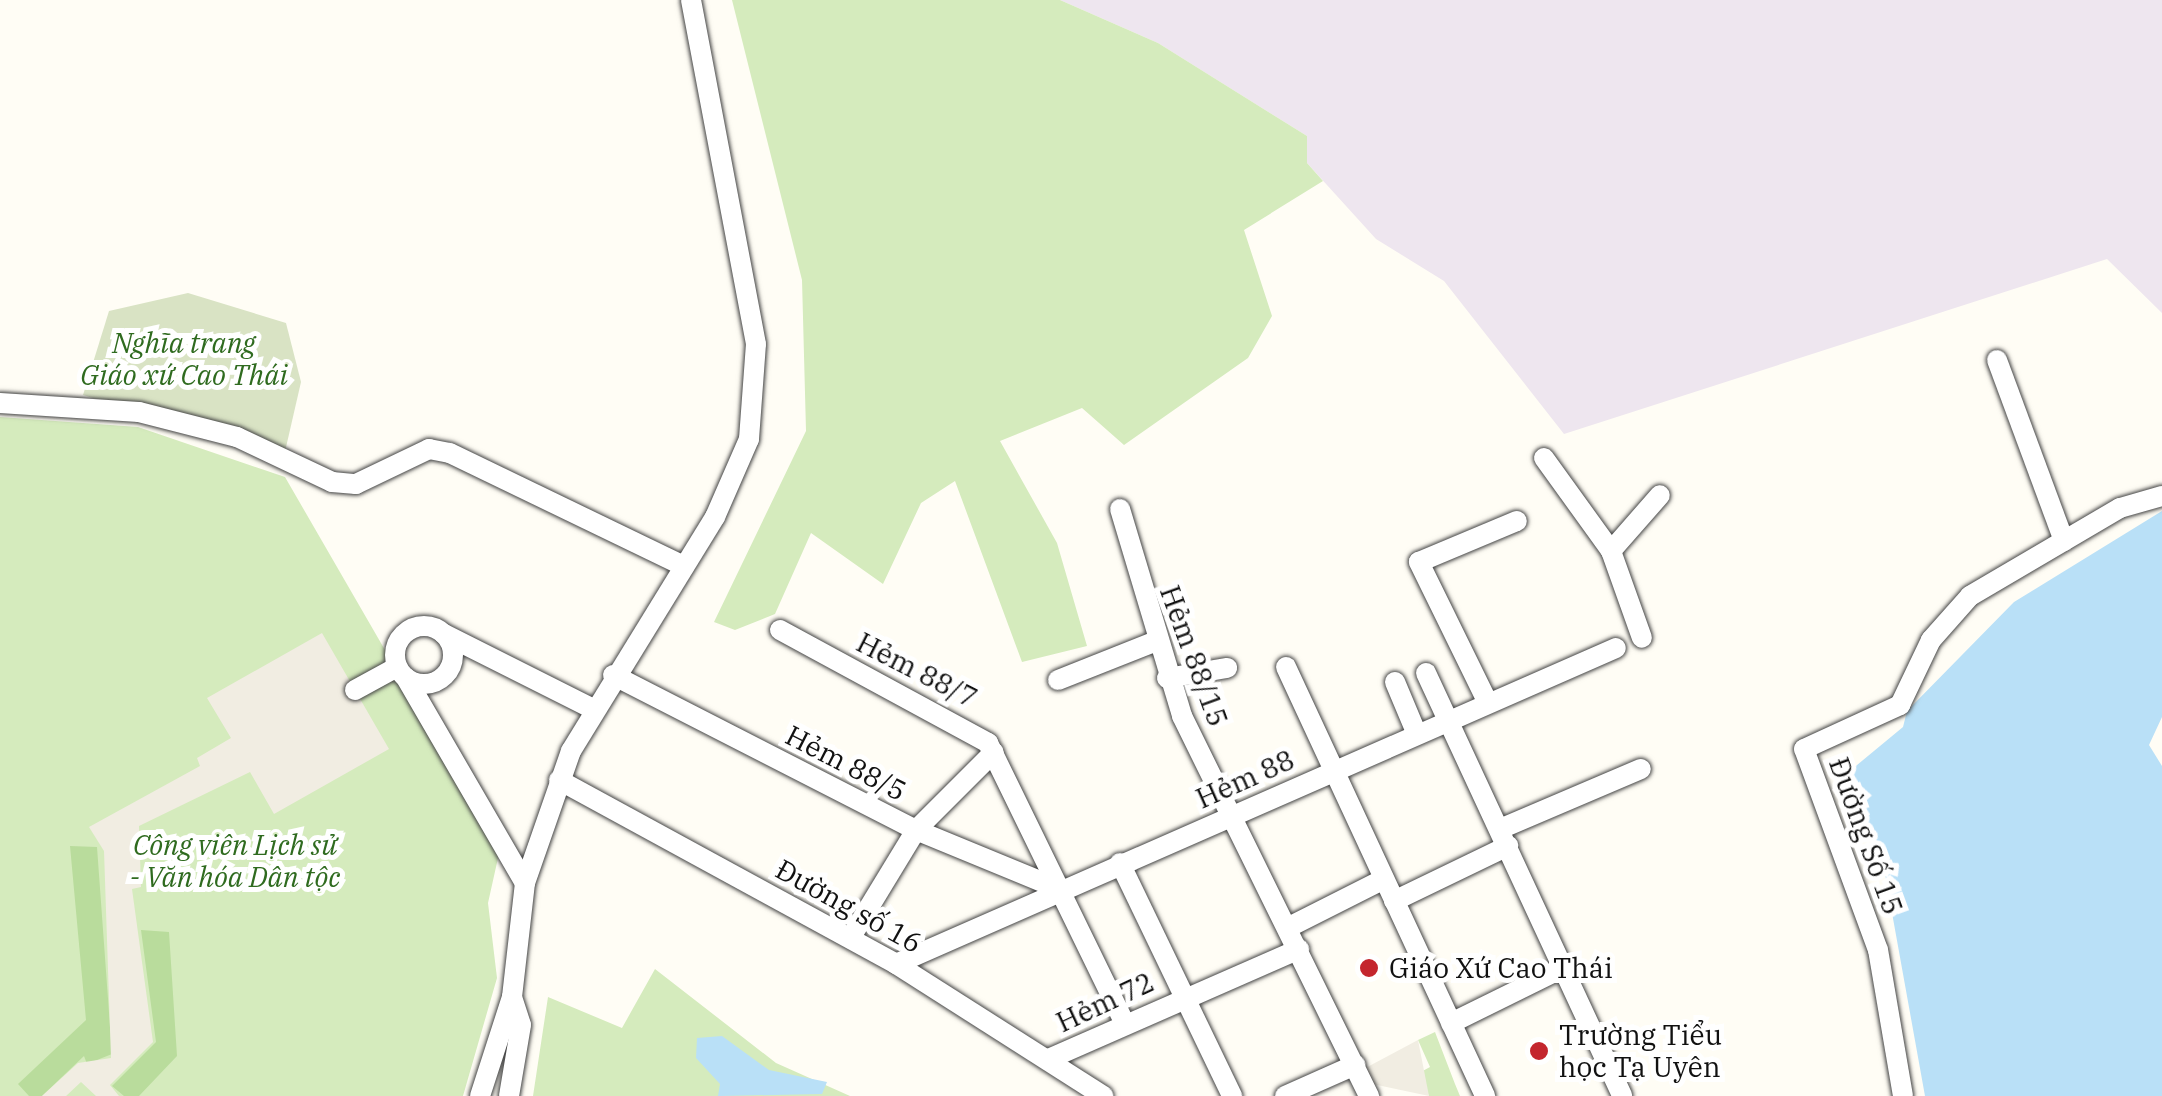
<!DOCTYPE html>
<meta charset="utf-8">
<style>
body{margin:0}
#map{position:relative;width:2162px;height:1096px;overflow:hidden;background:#fffdf5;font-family:"IBM Plex Serif",serif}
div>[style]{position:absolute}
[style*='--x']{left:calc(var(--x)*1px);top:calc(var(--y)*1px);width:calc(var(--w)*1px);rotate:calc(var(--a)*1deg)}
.industrial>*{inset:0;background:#eee6ef}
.green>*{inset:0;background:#d5ebbd}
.forest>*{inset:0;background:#b9dc9c}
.cemetery>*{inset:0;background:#d9e3c4}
.plaza>*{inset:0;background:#f1ede2}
.water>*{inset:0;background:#b9e0f7}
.roads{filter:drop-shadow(0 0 2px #444) drop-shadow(0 0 2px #444)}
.minor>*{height:20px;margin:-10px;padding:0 10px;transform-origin:10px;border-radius:10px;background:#fff}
.minor>.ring{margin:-10px;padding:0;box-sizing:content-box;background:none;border:20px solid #fff;border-radius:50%}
.dots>*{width:28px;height:28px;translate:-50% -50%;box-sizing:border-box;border:5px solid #fff;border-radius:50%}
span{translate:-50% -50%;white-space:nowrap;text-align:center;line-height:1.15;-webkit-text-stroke:10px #fff;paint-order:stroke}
.park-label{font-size:28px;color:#2f6b1f;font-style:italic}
.street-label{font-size:28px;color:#111}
.poi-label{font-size:28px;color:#111}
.left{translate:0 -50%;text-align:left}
</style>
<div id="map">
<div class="industrial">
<div style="clip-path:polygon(1060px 0,2162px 0,2162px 313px,2107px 259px,1564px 434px,1444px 281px,1376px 239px,1307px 163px,1307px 136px,1158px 43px)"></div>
</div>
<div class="green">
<div style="clip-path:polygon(732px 0,1060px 0,1158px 43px,1307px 136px,1307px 163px,1323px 181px,1244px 230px,1272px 316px,1248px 358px,1124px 445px,1082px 408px,1000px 441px,1057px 543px,1087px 646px,1022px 662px,955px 481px,921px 503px,883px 584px,811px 533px,775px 614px,735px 630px,714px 622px,806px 431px,802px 280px)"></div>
<div style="clip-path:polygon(0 417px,138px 427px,285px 477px,500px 849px,488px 903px,497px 978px,463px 1096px,0 1096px)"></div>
<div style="clip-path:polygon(655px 969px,776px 1063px,850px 1096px,533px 1096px,548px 997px,622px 1028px)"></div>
<div style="clip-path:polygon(1435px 1032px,1455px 1084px,1460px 1096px,1429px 1096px,1419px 1073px,1430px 1067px,1418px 1040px)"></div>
</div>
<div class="forest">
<div style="clip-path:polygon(70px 846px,97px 847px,112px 1054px,87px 1064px,84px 1056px,42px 1096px,29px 1096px,18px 1084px,86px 1020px)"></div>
<div style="clip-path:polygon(141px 930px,169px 932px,177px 1056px,139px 1096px,124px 1096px,112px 1086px,156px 1042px)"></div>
</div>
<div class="cemetery">
<div style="clip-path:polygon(188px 293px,286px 323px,301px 382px,284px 456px,83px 395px,109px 311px)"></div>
</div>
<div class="plaza">
<div style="clip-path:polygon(322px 633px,389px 749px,274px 814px,250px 772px,139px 826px,141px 887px,132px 889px,153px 1042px,110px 1085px,119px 1096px,96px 1096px,81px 1082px,66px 1096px,42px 1096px,78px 1063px,111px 1058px,104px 851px,89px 827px,200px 766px,197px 758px,231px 738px,207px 698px)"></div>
<div style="clip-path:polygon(1418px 1040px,1429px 1096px,1363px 1082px,1358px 1072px)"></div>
</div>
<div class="water">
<div style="clip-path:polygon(2162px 511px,2162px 717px,2149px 745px,2162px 766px,2162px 1096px,1925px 1096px,1885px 874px,1851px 770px,1903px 727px,1907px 711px,2014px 602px)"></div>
<div style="clip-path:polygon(722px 1036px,769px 1070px,827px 1082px,822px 1094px,718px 1096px,720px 1084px,696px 1058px,697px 1038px)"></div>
</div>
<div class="roads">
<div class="minor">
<div style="--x:1997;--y:360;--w:193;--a:69.7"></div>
<div style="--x:0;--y:403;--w:139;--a:3.7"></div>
<div style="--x:139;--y:412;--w:101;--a:14.3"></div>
<div style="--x:237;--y:437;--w:105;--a:25.3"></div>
<div style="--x:332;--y:482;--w:24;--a:5"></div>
<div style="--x:356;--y:484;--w:81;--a:-25.6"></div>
<div style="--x:429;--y:449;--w:21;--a:11"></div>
<div style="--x:450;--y:453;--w:260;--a:25.8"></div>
<div style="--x:1544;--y:458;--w:115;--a:54.2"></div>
<div style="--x:1611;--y:551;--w:92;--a:70.4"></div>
<div style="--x:1120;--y:509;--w:216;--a:73.3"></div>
<div style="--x:1182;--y:716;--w:424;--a:63.8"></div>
<div style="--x:1611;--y:551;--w:74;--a:-48.8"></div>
<div class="ring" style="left:395px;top:626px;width:38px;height:38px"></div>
<div style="--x:780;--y:630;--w:237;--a:28.5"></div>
<div style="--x:988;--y:743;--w:310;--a:64"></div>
<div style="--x:444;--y:634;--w:167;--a:26.7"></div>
<div style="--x:1286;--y:667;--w:473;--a:65.1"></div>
<div style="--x:1426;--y:673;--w:466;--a:65.1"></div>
<div style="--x:613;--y:675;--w:340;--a:27.1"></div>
<div style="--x:916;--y:830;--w:155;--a:22.4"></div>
<div style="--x:406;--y:678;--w:237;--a:59.9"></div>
<div style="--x:1167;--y:678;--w:61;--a:-9.5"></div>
<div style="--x:1058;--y:680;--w:103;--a:-21.6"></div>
<div style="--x:1395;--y:682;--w:54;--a:67.2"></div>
<div style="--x:355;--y:690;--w:48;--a:-28.7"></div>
<div style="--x:1487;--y:701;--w:155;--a:-116.1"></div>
<div style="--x:1419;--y:562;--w:106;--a:-22.7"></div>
<div style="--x:559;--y:780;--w:384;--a:28.6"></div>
<div style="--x:896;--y:964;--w:246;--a:32.5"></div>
<div style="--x:1500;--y:829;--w:153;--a:-23.1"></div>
<div style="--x:1120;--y:863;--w:259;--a:64.3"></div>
<div style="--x:1394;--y:901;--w:127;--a:-25.8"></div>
<div style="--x:1289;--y:927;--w:106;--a:-26.8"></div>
<div style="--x:851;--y:937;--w:125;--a:-58.7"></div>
<div style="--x:916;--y:830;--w:110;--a:-45"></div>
<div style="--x:896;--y:964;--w:786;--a:-23.7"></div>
<div style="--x:512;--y:997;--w:115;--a:-83.5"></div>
<div style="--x:525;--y:883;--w:140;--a:-70.8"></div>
<div style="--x:571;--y:751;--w:275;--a:-58.4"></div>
<div style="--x:715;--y:517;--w:85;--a:-66.4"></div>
<div style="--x:749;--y:439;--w:95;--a:-85.8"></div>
<div style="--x:756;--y:344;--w:350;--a:-100.7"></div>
<div style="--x:1451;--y:1023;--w:125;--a:-26.2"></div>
<div style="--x:1051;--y:1058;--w:271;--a:-23.7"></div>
<div style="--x:480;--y:1096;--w:104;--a:-72.1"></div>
<div style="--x:512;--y:997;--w:29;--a:72"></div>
<div style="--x:521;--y:1025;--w:72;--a:99.6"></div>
<div style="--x:1285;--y:1096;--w:77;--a:-23.9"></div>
<div style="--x:1903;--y:1096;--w:148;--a:-99.7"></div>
<div style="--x:1878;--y:950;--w:214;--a:-110.2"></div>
<div style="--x:1804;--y:749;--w:106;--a:-24.6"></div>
<div style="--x:1900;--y:705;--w:72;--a:-64.5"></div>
<div style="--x:1931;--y:640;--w:59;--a:-48.4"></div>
<div style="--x:1970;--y:596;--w:174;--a:-30.4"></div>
<div style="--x:2120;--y:508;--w:44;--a:-15.9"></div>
</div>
</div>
<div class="dots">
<div style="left:1369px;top:968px;background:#c4262e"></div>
<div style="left:1539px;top:1051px;background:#c4262e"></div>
</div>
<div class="park-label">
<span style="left:184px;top:359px">Nghĩa trang<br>Giáo xứ Cao Thái</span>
<span style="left:235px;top:861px">Công viên Lịch sử<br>- Văn hóa Dân tộc</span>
</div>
<div class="street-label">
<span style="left:1194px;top:656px;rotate:70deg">Hẻm 88/15</span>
<span style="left:917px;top:670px;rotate:27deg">Hẻm 88/7</span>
<span style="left:846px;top:763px;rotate:27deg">Hẻm 88/5</span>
<span style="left:1245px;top:779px;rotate:-24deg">Hẻm 88</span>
<span style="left:1866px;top:836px;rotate:70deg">Đường Số 15</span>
<span style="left:849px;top:906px;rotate:29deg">Đường số 16</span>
<span style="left:1105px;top:1002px;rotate:-25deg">Hẻm 72</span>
</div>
<div class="poi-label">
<span class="left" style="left:1389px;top:968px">Giáo Xứ Cao Thái</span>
<span class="left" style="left:1559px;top:1051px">Trường Tiểu<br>học Tạ Uyên</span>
</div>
</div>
